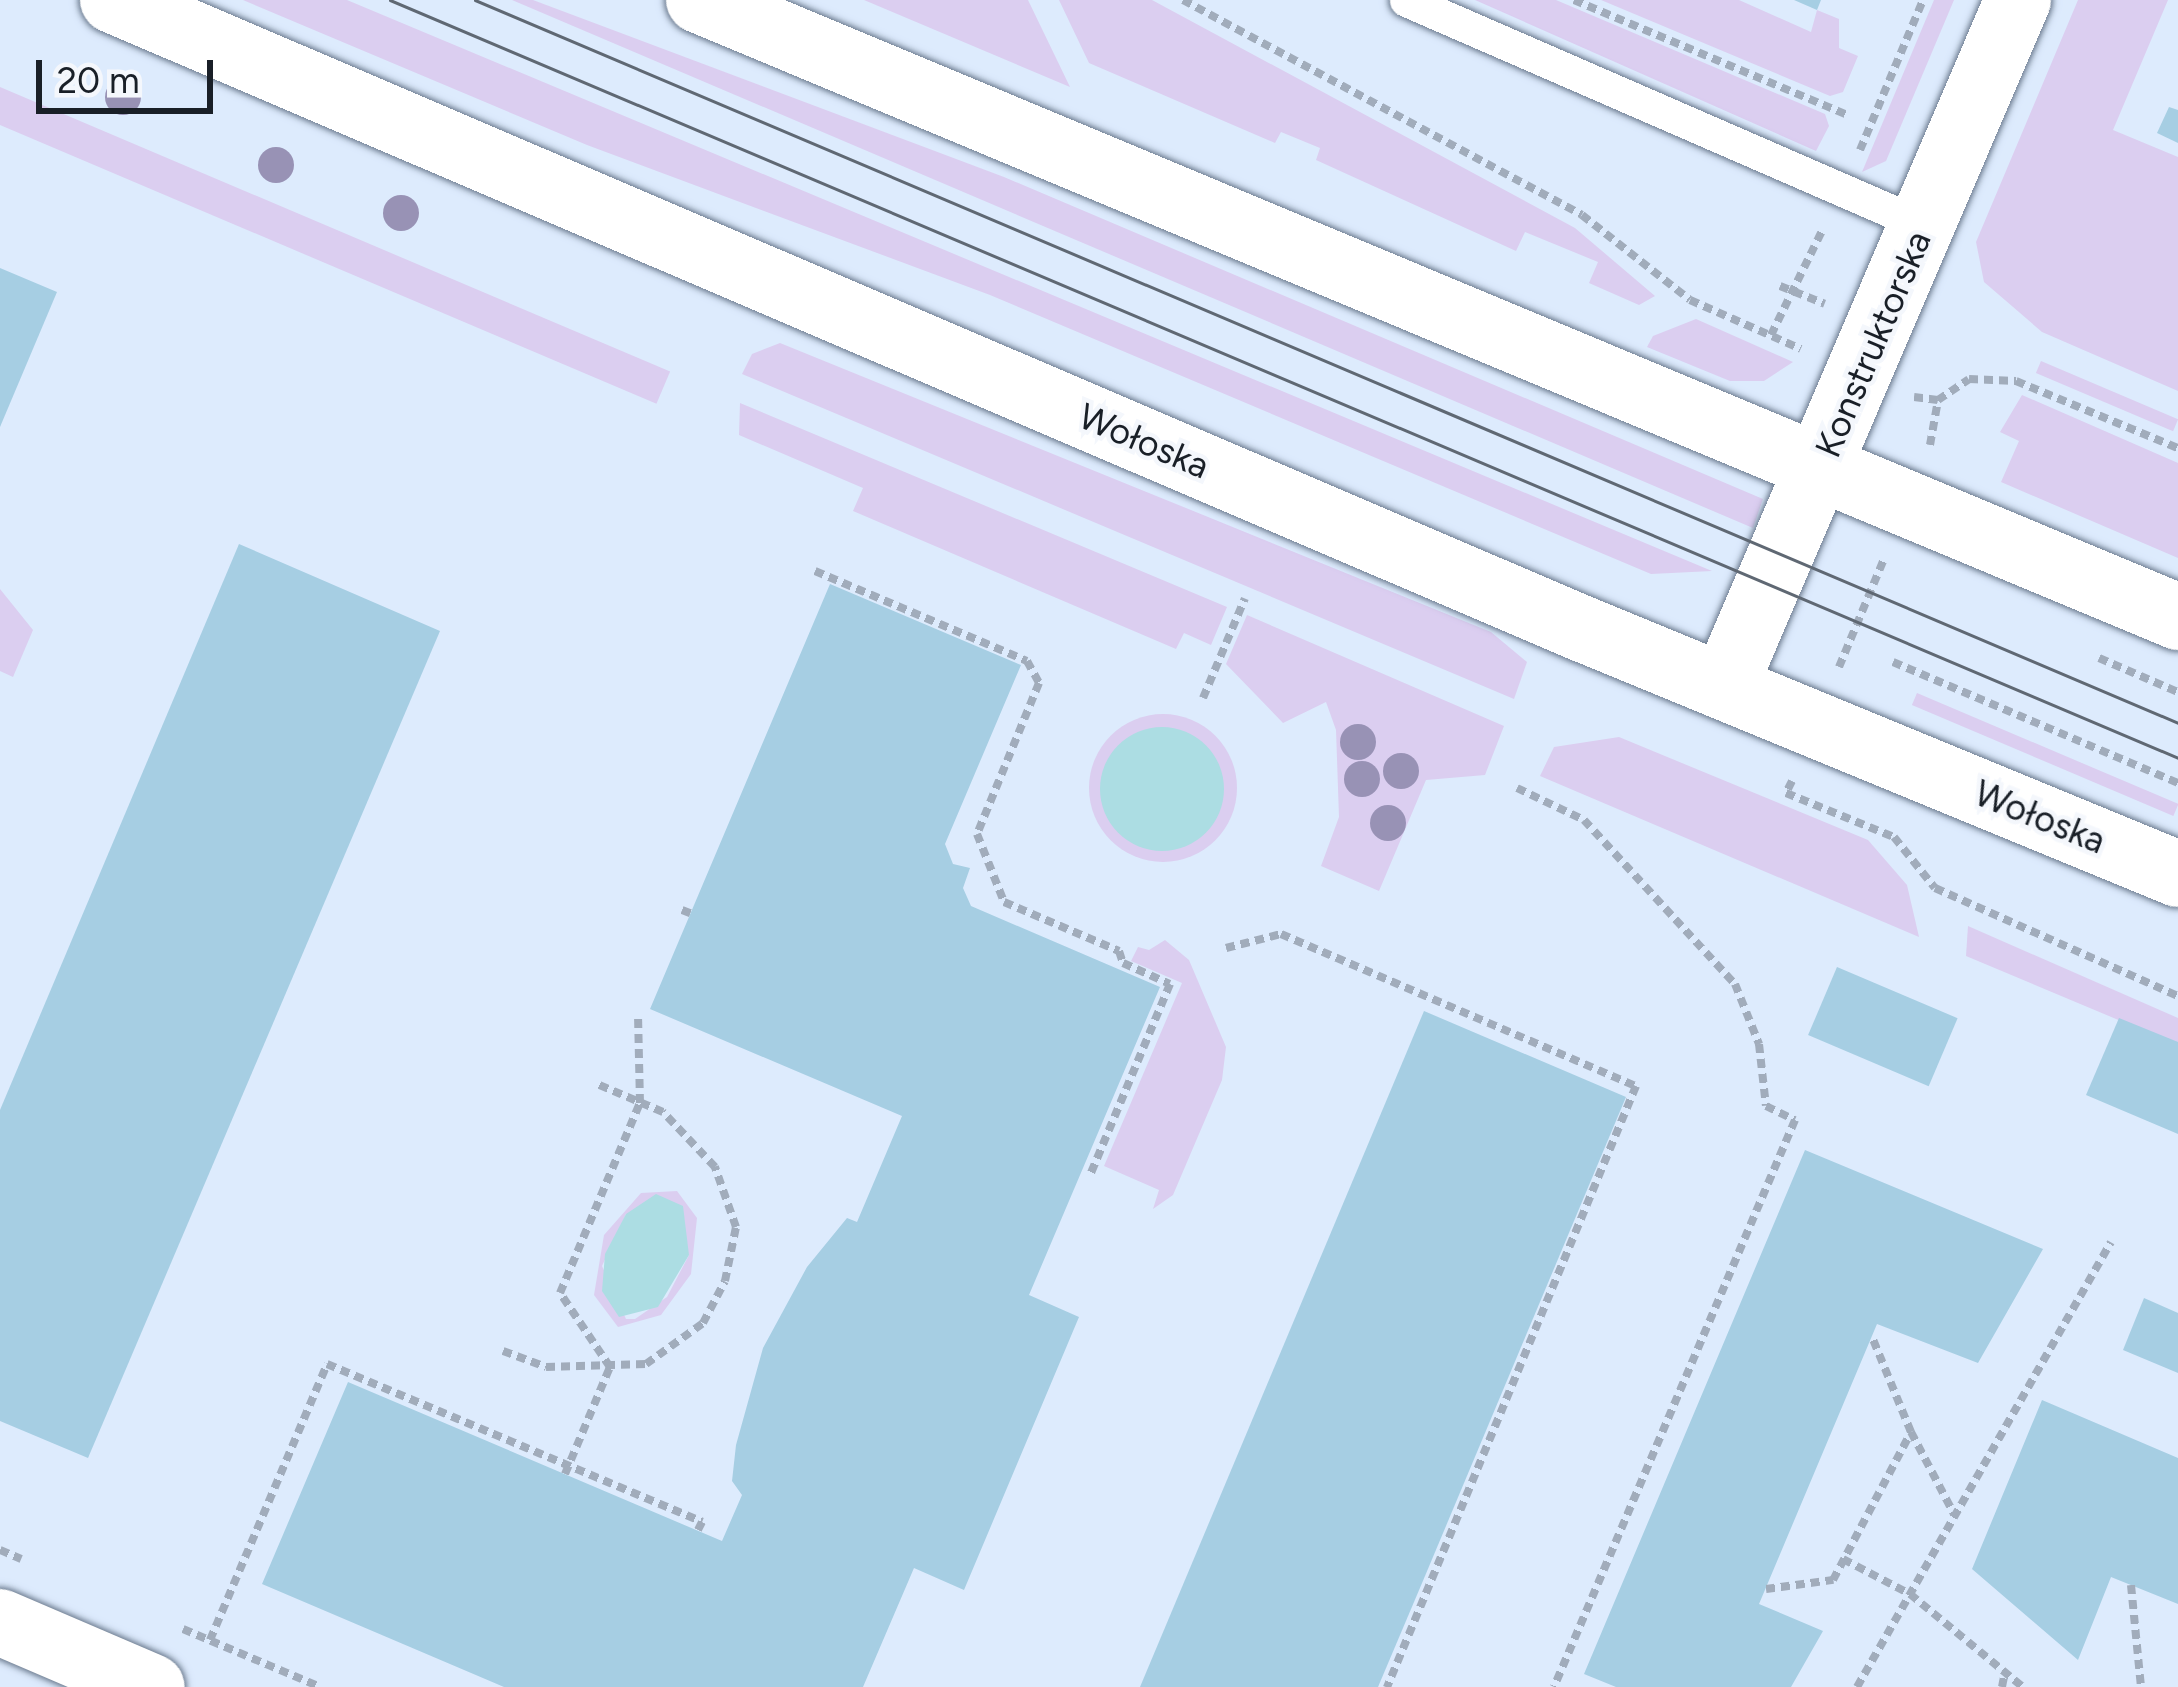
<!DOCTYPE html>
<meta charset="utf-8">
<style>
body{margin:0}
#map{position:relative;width:2178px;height:1687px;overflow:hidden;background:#ddebfd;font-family:Figtree,sans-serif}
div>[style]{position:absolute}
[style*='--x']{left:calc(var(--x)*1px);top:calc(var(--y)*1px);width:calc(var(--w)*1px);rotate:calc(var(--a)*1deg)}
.green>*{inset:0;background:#dbcef0;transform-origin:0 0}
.round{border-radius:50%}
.water>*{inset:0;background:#acdde3}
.building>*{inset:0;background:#a6cee3;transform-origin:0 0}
.path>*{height:8px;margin-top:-4px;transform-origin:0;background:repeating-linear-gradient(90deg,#a1acbb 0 9px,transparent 0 15px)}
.roads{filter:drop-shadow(0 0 3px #6b7a8e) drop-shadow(0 0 3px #6b7a8e)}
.service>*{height:33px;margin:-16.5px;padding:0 16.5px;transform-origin:16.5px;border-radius:16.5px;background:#fff}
.minor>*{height:66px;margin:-33px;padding:0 33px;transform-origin:33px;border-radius:33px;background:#fff}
.tertiary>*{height:66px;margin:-33px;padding:0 33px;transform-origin:33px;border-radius:33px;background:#fff}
.secondary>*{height:66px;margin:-33px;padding:0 33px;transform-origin:33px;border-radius:33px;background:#fff}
.tram>*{height:3px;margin:-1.5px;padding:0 1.5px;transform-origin:1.5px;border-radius:1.5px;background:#5f6873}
.trees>*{width:36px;height:36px;margin:-18px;border-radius:50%;background:#9892b5}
span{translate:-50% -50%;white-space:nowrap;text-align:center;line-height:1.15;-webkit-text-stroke:9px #f4f7fc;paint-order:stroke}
.street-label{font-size:36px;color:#191f27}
.scale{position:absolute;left:36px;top:60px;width:177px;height:54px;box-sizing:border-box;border:6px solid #191f27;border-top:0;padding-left:15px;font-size:36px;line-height:42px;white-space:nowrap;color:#191f27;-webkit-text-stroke:9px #f4f7fc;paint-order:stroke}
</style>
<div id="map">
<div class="green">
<div style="clip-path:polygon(243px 0,347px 0,1712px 571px,1651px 574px,990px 295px,587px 145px)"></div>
<div style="clip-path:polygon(512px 0,533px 0,1004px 177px,1763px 499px,1753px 528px)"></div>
<div style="clip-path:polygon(864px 0,1028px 0,1070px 87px)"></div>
<div style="clip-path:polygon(1059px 0,1152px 0,1575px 228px,1655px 296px,1639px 305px,1589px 283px,1598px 262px,1525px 232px,1516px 251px,1316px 160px,1320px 148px,1281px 132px,1275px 143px,1089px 63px)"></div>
<div style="clip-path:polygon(1475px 0,1556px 0,1825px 114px,1829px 126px,1816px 151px)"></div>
<div style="clip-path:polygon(1601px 0,1739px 0,1811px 32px,1817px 10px,1839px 19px,1839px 48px,1858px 56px,1843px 92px,1830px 96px)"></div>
<div style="clip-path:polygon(1934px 0,1954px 0,1886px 161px,1862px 172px)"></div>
<div style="clip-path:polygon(2078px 0,2168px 0,2113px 130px,2178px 157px,2178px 391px,2042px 332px,1984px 282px,1976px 242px)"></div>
<div style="left:0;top:87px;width:728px;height:35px;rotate:23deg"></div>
<div style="clip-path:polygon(1696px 319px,1793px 362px,1764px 381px,1730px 381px,1647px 347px,1653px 336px)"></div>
<div style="clip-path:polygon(780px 343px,1491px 632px,1527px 662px,1514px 699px,742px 374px,752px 354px)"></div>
<div style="left:2041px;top:361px;width:149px;height:13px;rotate:23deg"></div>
<div style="clip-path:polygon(2022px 395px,2178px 463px,2178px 558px,2001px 482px,2019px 441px,2000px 432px)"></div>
<div style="clip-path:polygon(740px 403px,1227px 607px,1211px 645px,1184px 633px,1176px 649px,853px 511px,863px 488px,739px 435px)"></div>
<div style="clip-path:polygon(0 589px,33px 630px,13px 677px,0 671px)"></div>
<div style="clip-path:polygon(1247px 615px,1504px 726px,1485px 775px,1426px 780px,1379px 891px,1321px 866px,1339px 817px,1336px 730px,1326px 702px,1283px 723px,1226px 664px)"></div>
<div style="left:1917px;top:693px;width:284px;height:13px;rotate:23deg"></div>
<div class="round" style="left:1089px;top:714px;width:148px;height:148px"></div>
<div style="clip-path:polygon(1619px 737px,1868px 840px,1907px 885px,1919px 937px,1540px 776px,1554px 747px)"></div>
<div style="clip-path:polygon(1968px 926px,2178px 1018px,2178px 1045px,1966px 956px)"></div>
<div style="clip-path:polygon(1165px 940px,1189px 960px,1226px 1047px,1222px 1080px,1173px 1195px,1153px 1209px,1159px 1190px,1104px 1166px,1182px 983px,1131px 961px,1138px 947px,1149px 950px)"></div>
<div style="clip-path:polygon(evenodd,677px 1191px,697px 1218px,691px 1274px,661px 1315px,618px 1327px,594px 1295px,604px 1235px,641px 1193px,677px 1191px,626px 1214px,689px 1255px,667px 1297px,635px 1319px,626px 1319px,602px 1266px,626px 1214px)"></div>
</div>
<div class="water">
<div class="round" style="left:1100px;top:727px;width:124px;height:124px"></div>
<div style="clip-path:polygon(656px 1194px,683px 1206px,689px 1255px,658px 1307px,619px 1317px,602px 1291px,605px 1254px,626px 1214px)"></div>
</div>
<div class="building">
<div style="clip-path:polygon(1794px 0,1821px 0,1817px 10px)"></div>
<div style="clip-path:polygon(2169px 107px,2178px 110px,2178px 143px,2157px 133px)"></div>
<div style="clip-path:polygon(0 268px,57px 292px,0 427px)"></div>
<div style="clip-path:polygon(239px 544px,440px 631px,88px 1458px,0 1421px,0 1110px)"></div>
<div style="clip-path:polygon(830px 584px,1021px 665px,945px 844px,953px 864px,970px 868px,963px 888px,971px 906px,1160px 987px,1029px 1295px,1079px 1317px,964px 1590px,914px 1568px,863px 1687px,504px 1687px,262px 1584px,348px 1382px,722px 1541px,742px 1495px,732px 1481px,736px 1445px,763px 1348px,807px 1267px,847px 1218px,857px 1222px,902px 1116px,650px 1009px)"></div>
<div style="left:1837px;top:967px;width:131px;height:74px;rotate:23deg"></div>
<div style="clip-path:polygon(1424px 1011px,1626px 1097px,1425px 1576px,1378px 1687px,1140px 1687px)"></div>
<div style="clip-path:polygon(2119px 1018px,2178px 1042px,2178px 1134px,2086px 1095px)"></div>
<div style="clip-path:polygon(1805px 1150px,2043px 1249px,1978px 1363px,1877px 1324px,1759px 1604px,1823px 1631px,1791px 1687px,1616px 1687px,1584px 1674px)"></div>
<div style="clip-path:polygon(2144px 1298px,2178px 1313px,2178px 1373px,2123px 1350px)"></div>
<div style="clip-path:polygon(2042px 1400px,2178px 1458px,2178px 1604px,2111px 1577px,2078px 1660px,1972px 1569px)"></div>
</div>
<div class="path">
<div style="--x:1183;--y:0;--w:453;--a:28.3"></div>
<div style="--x:1582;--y:215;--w:137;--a:38.2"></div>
<div style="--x:1690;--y:300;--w:121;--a:23.8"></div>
<div style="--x:1574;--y:0;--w:297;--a:22.8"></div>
<div style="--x:1860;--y:150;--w:163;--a:-67.2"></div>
<div style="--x:1780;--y:286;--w:48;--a:21.8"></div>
<div style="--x:1771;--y:335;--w:118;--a:-63.9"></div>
<div style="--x:1914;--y:397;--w:24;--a:7"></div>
<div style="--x:1938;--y:400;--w:37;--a:-34"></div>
<div style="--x:1969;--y:379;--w:47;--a:2.4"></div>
<div style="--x:2016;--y:381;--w:175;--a:22.5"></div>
<div style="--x:1930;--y:445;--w:46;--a:-79.9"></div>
<div style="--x:815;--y:571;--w:230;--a:23"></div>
<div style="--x:1027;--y:661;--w:25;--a:61"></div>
<div style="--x:1039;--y:683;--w:163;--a:112.3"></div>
<div style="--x:977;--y:834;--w:73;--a:68.3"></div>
<div style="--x:1004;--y:902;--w:125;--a:23.1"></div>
<div style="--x:1119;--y:951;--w:13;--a:72"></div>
<div style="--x:1123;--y:963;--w:51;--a:24.1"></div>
<div style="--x:1170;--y:984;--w:205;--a:112.7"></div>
<div style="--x:2099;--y:658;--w:86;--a:23.3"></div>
<div style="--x:1893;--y:662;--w:310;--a:23"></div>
<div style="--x:1839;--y:667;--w:117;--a:-67.4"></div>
<div style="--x:1203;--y:698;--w:108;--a:-67.2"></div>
<div style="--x:1792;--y:781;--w:13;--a:117"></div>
<div style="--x:1786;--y:793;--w:117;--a:22.2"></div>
<div style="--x:1894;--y:837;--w:65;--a:51.2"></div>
<div style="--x:1935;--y:888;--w:266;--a:24"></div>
<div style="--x:1517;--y:788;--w:74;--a:25.5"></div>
<div style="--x:1584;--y:820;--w:223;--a:47.4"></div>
<div style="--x:1735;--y:984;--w:65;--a:68.2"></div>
<div style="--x:1759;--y:1044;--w:62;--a:83.6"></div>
<div style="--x:1766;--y:1106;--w:32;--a:26"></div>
<div style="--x:1795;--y:1120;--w:616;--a:113.03"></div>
<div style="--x:682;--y:910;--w:9;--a:21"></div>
<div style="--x:1226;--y:948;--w:57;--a:-14.3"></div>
<div style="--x:1281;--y:934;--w:386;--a:23.2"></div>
<div style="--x:1636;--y:1086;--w:651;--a:112.5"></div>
<div style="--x:503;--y:1351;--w:46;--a:20.4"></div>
<div style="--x:546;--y:1367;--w:100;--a:-1.7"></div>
<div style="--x:646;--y:1364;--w:70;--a:-35.7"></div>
<div style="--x:703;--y:1323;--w:47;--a:-62.4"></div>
<div style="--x:725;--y:1281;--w:55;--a:-78.5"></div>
<div style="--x:736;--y:1227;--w:64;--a:-109.3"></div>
<div style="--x:715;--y:1167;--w:76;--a:-133.4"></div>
<div style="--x:663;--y:1112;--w:72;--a:-157"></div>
<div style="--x:1911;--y:1432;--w:93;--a:62.3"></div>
<div style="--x:565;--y:1474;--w:116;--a:-67.2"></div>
<div style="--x:610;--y:1367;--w:89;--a:-124"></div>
<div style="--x:560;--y:1293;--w:206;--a:-67.2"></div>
<div style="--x:640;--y:1103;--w:90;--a:-91.3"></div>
<div style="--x:0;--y:1550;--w:23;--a:23"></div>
<div style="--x:1843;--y:1559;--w:76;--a:27.6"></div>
<div style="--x:1910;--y:1594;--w:146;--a:39.5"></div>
<div style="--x:2131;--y:1585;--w:102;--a:84.4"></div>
<div style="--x:1766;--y:1589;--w:68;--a:-7.7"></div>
<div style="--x:1833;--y:1580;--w:167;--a:-62.2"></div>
<div style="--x:1911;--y:1432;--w:103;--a:-112.3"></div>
<div style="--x:183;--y:1629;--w:149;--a:22.9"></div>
<div style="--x:210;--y:1640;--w:300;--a:-67"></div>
<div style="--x:327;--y:1364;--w:407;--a:22.8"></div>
<div style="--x:702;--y:1522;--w:9;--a:117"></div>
<div style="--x:1857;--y:1687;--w:512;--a:-60.28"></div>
<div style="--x:2002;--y:1687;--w:15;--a:-79"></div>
</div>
<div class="roads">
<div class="service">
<div style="--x:1406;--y:0;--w:564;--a:23.52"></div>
</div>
<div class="minor">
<div style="--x:0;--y:1622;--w:165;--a:23.2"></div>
</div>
<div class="tertiary">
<div style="--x:1724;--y:687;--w:747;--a:-66.83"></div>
</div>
<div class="secondary">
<div style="--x:113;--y:0;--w:1599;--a:23.17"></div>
<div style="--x:1583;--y:629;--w:643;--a:22.38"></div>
<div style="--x:699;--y:0;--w:1603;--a:22.64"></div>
</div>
</div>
<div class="tram">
<div style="--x:390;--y:0;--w:1942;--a:22.97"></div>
<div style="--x:475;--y:0;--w:1850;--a:23"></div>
</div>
<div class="trees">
<div style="left:123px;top:97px"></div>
<div style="left:276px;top:165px"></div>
<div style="left:401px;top:213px"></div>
<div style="left:1358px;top:742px"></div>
<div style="left:1401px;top:771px"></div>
<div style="left:1362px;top:779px"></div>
<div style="left:1388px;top:823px"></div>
</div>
<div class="street-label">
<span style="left:1873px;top:344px;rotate:-67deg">Konstruktorska</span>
<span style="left:1144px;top:441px;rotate:23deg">Wołoska</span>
<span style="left:2040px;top:817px;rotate:22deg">Wołoska</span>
</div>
<div class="scale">20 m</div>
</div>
